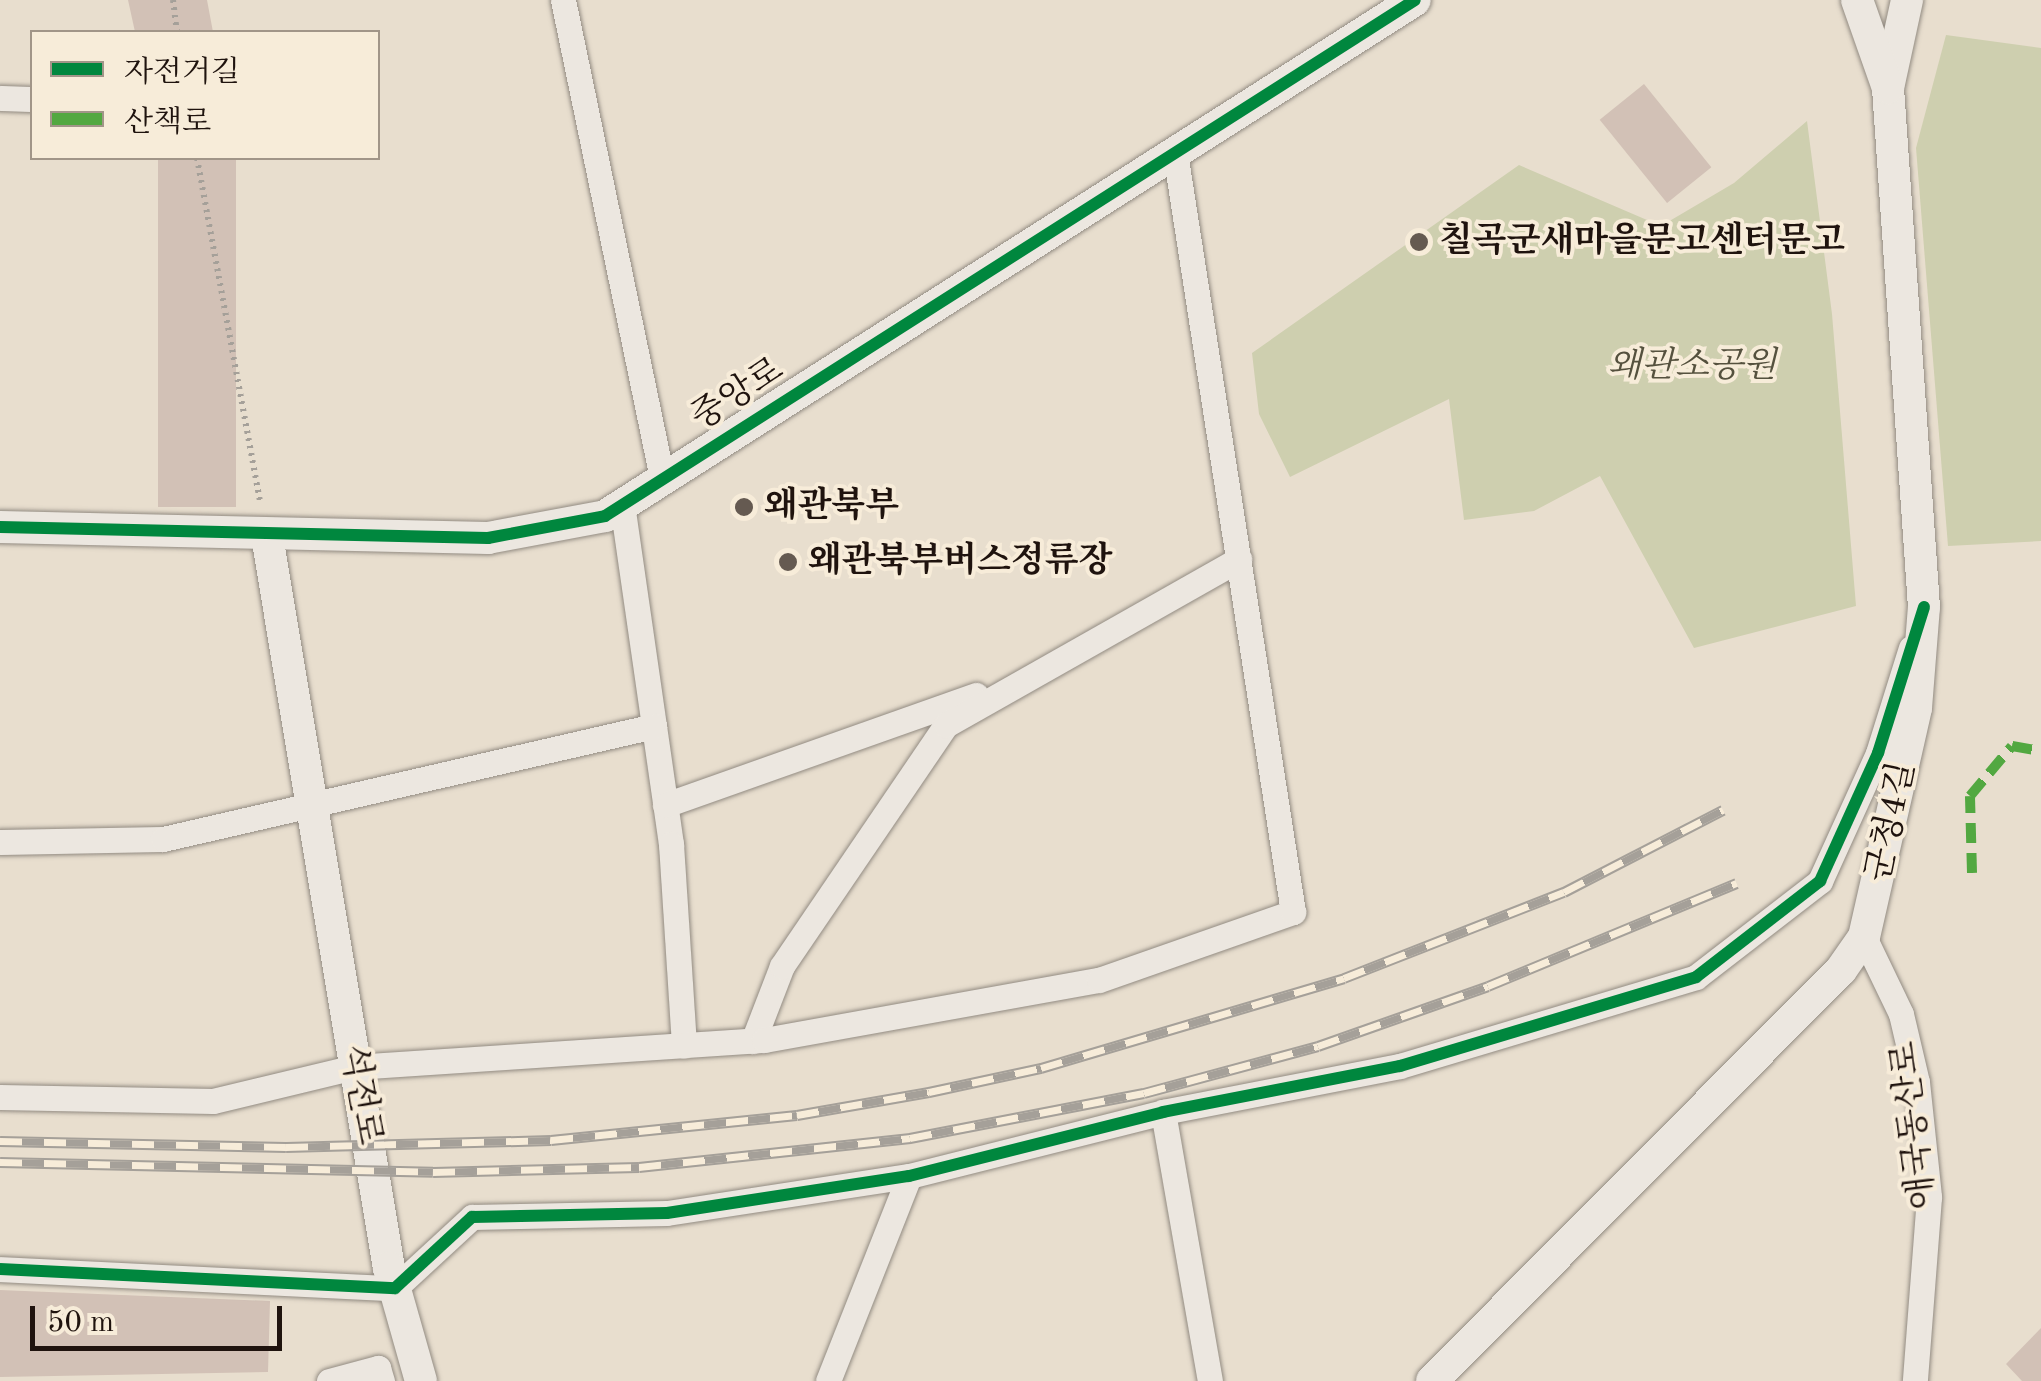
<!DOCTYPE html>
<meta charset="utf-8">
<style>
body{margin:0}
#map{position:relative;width:2041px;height:1381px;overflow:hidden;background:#e8dece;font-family:"Old Standard TT","Noto Serif KR",serif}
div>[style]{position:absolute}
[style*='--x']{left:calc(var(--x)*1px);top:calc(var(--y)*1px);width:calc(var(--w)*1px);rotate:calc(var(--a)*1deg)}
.green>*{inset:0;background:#cecfaf}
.building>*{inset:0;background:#d2c1b6;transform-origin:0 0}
.path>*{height:6px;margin-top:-3px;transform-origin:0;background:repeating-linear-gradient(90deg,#a5a099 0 2.5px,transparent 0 7.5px)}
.roads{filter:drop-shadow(0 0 2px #928b82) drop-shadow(0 0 2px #928b82)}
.minor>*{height:25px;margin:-12.5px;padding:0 12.5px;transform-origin:12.5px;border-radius:12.5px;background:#ece7e0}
.tertiary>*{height:32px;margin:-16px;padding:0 16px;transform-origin:16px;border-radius:16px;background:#ece7e0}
.rail>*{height:11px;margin-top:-5.5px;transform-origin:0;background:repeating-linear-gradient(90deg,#f7ecd9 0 22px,#a5a099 0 44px);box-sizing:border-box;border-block:2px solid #a5a099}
.quiet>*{height:10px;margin-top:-5px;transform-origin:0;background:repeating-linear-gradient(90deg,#52a841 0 20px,transparent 0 30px)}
.cycleway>*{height:12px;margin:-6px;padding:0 6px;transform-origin:6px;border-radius:6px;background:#00873e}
.dots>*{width:28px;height:28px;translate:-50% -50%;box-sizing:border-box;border:5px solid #f7ecd9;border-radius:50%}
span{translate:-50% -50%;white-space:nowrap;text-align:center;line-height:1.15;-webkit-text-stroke:8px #f7ecd9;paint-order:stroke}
.poi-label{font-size:35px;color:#1f130e;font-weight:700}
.left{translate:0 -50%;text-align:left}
.park-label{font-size:35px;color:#55513e;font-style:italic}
.street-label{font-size:35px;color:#1f130e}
.legend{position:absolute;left:30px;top:30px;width:350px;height:130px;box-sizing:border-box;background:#f7ecd9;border:2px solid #a19588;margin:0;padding:12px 18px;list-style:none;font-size:30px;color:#1f130e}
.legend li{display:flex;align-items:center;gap:20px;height:50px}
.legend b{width:50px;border:2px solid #a19588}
.scale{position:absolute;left:30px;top:1306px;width:252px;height:45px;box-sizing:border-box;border:5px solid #1f130e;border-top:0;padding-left:12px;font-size:30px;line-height:35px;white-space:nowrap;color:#1f130e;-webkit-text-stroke:8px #f7ecd9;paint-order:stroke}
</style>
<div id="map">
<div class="green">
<div style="clip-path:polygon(1946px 35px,2041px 48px,2041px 541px,1948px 546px,1916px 148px)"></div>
<div style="clip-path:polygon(1807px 121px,1832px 314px,1856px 606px,1694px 648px,1600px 476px,1534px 511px,1464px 520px,1449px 399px,1290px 477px,1259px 414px,1252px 353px,1519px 165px,1661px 226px,1734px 183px)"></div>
</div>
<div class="building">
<div style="clip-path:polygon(128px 0,207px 0,213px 32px,135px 32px)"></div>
<div style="left:1644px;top:84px;width:107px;height:57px;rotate:51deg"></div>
<div style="left:158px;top:158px;width:78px;height:349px"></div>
<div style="clip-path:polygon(0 1290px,270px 1301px,268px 1372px,0 1377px)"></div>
<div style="clip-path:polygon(2041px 1328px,2041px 1381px,2022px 1381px,2006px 1364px)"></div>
</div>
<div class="path">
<div style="--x:173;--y:0;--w:32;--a:83"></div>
<div style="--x:197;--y:158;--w:348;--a:79.6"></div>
</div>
<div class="roads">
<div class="minor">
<div style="--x:563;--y:0;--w:489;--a:78.3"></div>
<div style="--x:0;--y:98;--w:32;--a:2"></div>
<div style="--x:622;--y:504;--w:344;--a:81.8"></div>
<div style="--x:671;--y:844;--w:202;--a:86.3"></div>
<div style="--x:665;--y:805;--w:330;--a:-19.5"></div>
<div style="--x:0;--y:842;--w:163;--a:-1.1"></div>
<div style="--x:163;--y:839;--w:504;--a:-12.96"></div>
<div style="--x:1864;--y:937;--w:85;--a:64.3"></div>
<div style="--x:1901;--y:1014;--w:70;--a:76.8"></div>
<div style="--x:1917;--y:1082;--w:116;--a:84"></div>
<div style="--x:1929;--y:1197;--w:185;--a:94.4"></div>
<div style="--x:753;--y:1041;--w:80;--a:-68.9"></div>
<div style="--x:782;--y:966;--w:292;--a:-55.8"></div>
<div style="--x:946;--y:725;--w:337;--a:-29.5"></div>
<div style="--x:0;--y:1097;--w:213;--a:1.1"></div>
<div style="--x:213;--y:1101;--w:146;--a:-13.5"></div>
<div style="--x:355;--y:1067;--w:410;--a:-3.8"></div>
<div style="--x:764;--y:1040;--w:340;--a:-10.2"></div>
<div style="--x:1099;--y:980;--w:206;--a:-19.3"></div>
<div style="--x:1293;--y:912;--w:769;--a:-98.83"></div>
<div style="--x:1163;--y:1112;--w:273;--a:80.1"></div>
<div style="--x:0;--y:1269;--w:395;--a:2.8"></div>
<div style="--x:395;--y:1288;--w:105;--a:-42.7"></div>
<div style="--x:472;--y:1217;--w:195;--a:-1.2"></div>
<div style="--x:667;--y:1213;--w:245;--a:-8.7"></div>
<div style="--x:909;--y:1176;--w:262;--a:-14.1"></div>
<div style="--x:1163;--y:1112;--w:241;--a:-11"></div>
<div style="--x:1400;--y:1066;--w:309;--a:-16.7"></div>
<div style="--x:1696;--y:977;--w:157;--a:-37.7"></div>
<div style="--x:1820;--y:881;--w:141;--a:-65.6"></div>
<div style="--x:1878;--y:753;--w:110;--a:-72.6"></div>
<div style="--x:329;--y:1381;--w:51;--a:-14.9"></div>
<div style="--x:378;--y:1368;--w:14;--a:73"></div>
<div style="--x:828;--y:1381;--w:220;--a:-68.4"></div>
</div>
<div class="tertiary">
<div style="--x:1888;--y:88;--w:90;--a:-77.8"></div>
<div style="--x:0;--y:527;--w:488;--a:1.3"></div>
<div style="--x:488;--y:538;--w:119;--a:-10.6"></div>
<div style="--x:605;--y:516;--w:960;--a:-32.5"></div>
<div style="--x:267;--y:536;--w:742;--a:80.54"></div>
<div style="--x:389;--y:1268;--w:117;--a:74.2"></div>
<div style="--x:1432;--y:1381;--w:580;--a:-45.14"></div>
<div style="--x:1841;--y:970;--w:40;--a:-55.1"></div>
<div style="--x:1864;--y:937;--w:235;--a:-77.2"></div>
<div style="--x:1916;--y:708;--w:101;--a:-85.5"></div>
<div style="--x:1924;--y:607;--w:520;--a:-93.97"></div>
<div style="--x:1888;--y:88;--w:93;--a:-109.4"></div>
</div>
</div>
<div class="rail">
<div style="--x:0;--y:1141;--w:286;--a:1.2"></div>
<div style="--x:286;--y:1147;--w:265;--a:-1.5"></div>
<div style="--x:551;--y:1140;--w:247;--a:-5.8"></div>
<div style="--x:797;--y:1115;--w:134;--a:-9.9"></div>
<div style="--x:929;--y:1092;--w:115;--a:-12.1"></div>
<div style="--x:1041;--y:1068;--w:316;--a:-16.5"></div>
<div style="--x:1344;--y:978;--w:236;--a:-21.4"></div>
<div style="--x:1564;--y:892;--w:179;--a:-27.3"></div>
<div style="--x:0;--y:1162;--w:433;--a:1.3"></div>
<div style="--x:433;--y:1172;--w:206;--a:-1.4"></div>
<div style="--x:639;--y:1167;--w:273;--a:-6.1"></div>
<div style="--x:910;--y:1138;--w:238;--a:-10.9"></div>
<div style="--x:1144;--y:1093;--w:180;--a:-15.1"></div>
<div style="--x:1318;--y:1046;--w:180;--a:-19.4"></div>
<div style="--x:1488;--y:986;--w:269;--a:-22.5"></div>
</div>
<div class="quiet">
<div style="--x:1972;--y:873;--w:77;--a:-91.5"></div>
<div style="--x:1970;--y:796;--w:65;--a:-50"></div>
<div style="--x:2012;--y:746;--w:29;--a:10"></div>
</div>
<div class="cycleway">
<div style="--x:0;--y:527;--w:488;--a:1.3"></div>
<div style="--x:488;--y:538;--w:119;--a:-10.6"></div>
<div style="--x:605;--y:516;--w:960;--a:-32.5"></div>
<div style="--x:0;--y:1269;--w:395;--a:2.8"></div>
<div style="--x:395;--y:1288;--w:105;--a:-42.7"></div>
<div style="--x:472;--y:1217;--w:195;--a:-1.2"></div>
<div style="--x:667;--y:1213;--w:245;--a:-8.7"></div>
<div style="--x:909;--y:1176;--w:262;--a:-14.1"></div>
<div style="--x:1163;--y:1112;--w:241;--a:-11"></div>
<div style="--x:1400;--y:1066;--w:309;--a:-16.7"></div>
<div style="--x:1696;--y:977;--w:157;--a:-37.7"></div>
<div style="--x:1820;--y:881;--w:141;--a:-65.6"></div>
<div style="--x:1878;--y:753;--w:153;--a:-72.5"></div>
</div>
<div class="dots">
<div style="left:1419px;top:242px;background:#655a51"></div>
<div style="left:744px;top:507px;background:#655a51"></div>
<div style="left:788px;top:562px;background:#655a51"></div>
</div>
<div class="poi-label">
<span class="left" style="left:1439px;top:242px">칠곡군새마을문고센터문고</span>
<span class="left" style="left:764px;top:507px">왜관북부</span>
<span class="left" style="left:808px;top:562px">왜관북부버스정류장</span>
</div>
<div class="park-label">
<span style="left:1692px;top:367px">왜관소공원</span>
</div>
<div class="street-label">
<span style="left:738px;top:395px;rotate:-33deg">중앙로</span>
<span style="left:1892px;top:822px;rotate:-78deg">군청4길</span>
<span style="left:360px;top:1095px;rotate:80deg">석전로</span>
<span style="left:1915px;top:1125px;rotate:-97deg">애국동산로</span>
</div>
<ul class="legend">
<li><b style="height:12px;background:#00873e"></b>자전거길</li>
<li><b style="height:12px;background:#52a841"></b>산책로</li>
</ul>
<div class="scale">50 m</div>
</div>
